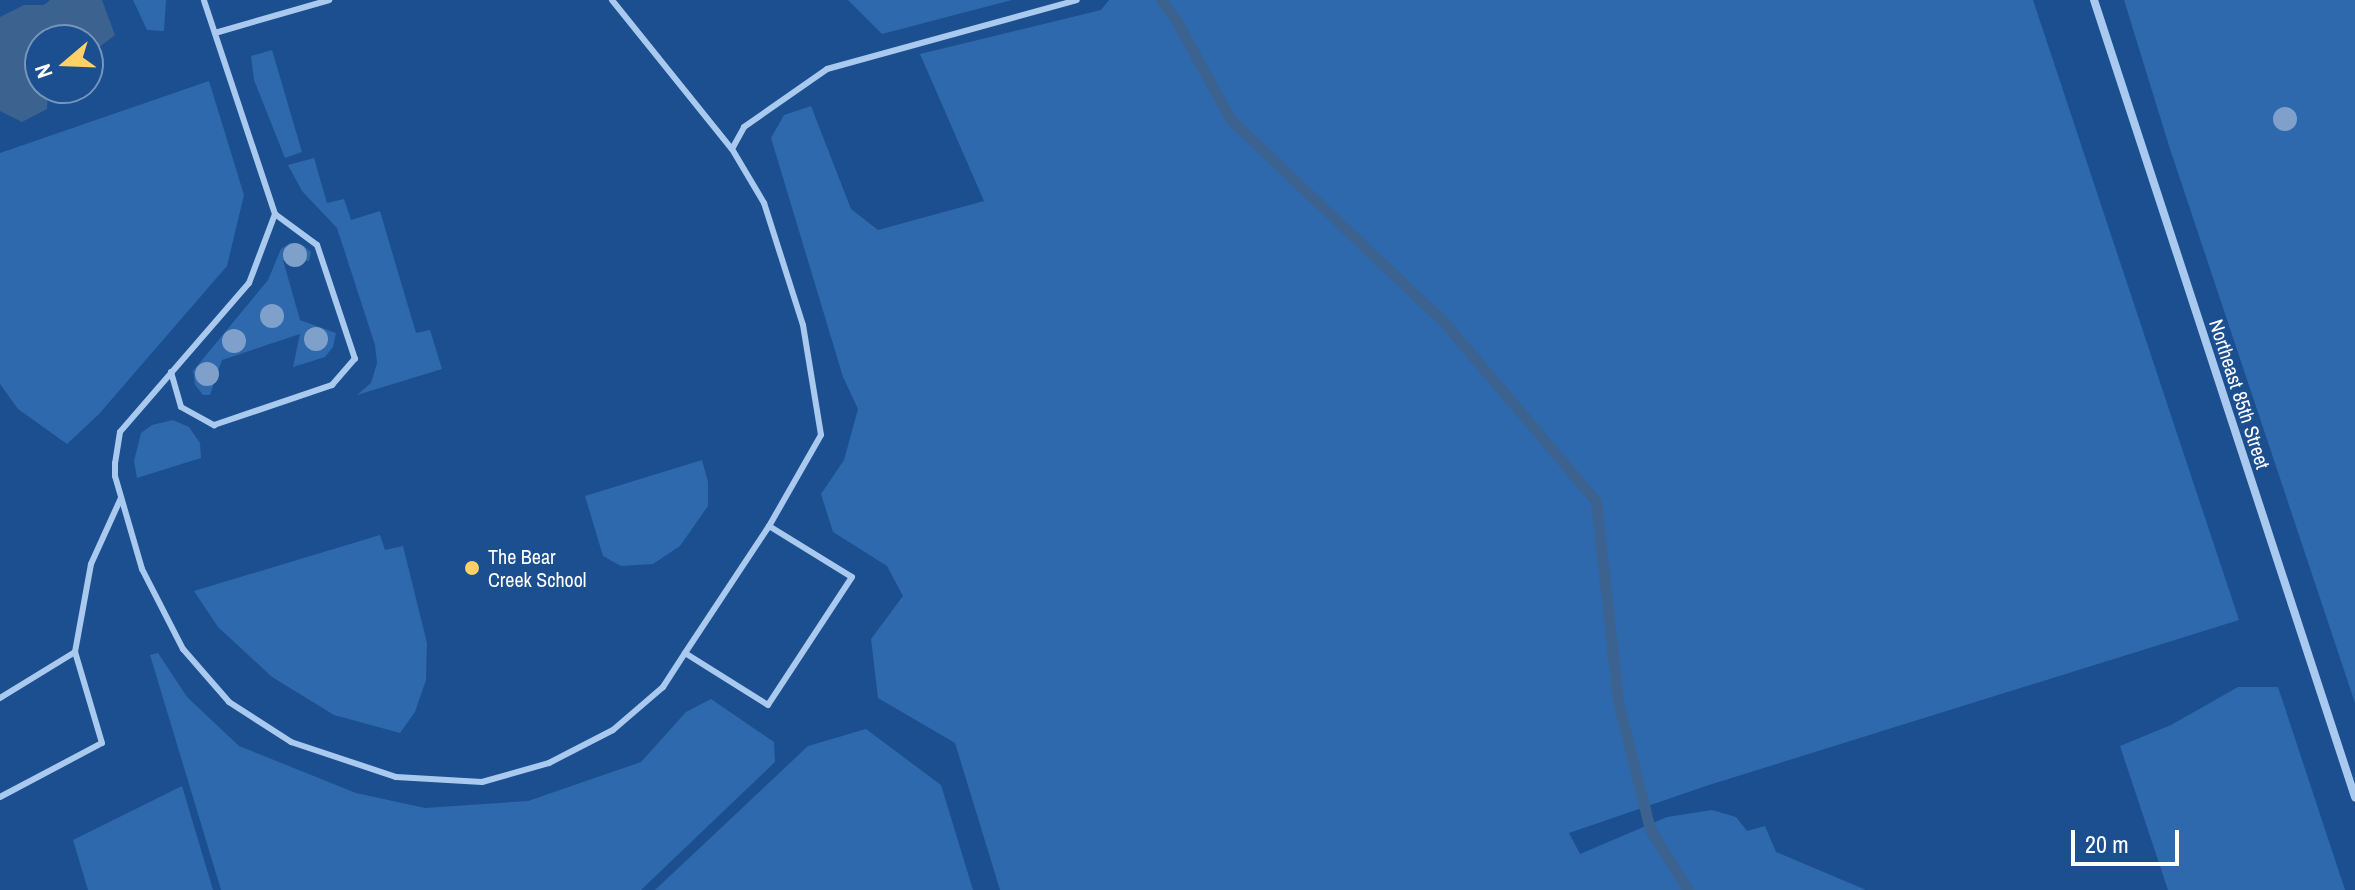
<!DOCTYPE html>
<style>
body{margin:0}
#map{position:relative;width:2355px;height:890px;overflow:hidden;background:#1b4f8f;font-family:"Archivo Narrow",sans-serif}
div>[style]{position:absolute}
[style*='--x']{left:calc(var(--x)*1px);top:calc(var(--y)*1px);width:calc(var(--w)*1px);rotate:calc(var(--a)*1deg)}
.green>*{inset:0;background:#2e69ad}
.water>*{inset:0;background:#3c6290}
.stream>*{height:11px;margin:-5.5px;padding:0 5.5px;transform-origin:5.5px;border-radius:5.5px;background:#3c6290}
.service>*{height:6px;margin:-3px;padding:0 3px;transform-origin:3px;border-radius:3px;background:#a9c9ee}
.minor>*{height:8px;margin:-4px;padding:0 4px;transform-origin:4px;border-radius:4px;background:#a9c9ee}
.trees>*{width:24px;height:24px;margin:-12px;border-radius:50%;background:#7ea0ca}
.dots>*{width:22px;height:22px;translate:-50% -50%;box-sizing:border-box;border:4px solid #1b4f8f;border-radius:50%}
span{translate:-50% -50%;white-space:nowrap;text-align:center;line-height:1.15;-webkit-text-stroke:7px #1b4f8f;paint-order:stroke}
.street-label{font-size:20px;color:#fff}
.poi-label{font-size:20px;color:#fff}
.left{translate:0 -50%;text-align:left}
.north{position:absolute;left:24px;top:24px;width:80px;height:80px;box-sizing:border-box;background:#1b4f8f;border:2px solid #7695bc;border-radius:50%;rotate:251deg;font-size:22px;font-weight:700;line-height:32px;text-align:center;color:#fff}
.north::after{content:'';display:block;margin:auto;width:28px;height:36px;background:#ffd166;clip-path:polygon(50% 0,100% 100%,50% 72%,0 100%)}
.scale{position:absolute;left:2071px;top:830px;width:108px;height:36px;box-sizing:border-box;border:4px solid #fff;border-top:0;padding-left:10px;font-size:24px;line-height:28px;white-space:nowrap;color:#fff;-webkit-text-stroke:6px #1b4f8f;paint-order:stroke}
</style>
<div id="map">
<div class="green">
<div style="clip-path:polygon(133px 0,166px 0,164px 31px,147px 30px)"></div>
<div style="clip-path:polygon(848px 0,1012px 0,882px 34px)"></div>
<div style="clip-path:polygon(1109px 0,2033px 0,2239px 620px,1709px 785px,1569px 833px,1580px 854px,1667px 817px,1712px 810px,1736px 817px,1747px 831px,1765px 826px,1776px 852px,1866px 890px,1000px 890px,955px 743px,878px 698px,871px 639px,903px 596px,887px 566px,833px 532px,821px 494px,844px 460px,858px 409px,843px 377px,771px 138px,784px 115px,811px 106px,851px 209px,878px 230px,984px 201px,920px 54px,1101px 10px)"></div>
<div style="clip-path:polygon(2124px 0,2355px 0,2355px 703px,2170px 149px)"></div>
<div style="clip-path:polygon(272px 50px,302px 152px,285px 158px,254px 80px,251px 56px)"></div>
<div style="clip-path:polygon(209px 81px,244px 195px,227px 266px,99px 414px,67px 444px,18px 409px,0 384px,0 153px)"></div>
<div style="clip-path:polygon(314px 158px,327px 203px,344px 199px,351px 220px,380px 211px,416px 333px,430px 330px,442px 369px,357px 395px,371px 383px,377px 363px,375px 345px,337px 228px,302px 191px,288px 165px)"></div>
<div style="clip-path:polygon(290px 243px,304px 246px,311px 252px,309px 261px,283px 260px,300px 320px,336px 333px,333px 347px,325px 357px,293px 367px,300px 334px,222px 360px,210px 395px,203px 395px,195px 385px,193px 371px,268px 280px,281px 249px)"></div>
<div style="clip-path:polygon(173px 420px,189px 427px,200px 443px,201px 458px,137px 478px,134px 461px,141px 433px,152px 425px)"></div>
<div style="clip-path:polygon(702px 460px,708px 482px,708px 506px,680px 546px,653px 564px,621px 566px,603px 556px,585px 496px)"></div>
<div style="clip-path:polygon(380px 535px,385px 550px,403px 546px,427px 643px,426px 680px,415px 712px,400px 733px,334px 715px,272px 677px,218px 627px,194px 591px)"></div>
<div style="clip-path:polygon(158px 653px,187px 697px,239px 746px,356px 793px,425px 808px,528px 801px,641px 762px,686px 712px,711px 699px,774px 742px,775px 762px,641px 890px,221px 890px,150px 655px)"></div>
<div style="clip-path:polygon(2238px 687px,2278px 687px,2345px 890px,2168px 890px,2120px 746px,2171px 725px)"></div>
<div style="clip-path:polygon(866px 729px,941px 785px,973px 890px,655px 890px,808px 746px)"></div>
<div style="clip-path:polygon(182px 786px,213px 890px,88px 890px,73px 840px)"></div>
</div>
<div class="water">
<div style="clip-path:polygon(50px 0,102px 0,115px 35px,98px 48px,88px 71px,88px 40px,40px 40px,40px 88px,48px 88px,47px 109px,22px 122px,0 111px,0 17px,24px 5px,44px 5px)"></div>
</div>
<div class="stream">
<div style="--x:1161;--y:0;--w:25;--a:53"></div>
<div style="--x:1176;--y:20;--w:114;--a:61.2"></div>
<div style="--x:1231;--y:120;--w:294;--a:43.5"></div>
<div style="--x:1444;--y:322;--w:235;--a:49.7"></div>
<div style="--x:1596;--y:501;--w:201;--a:83.7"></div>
<div style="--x:1618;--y:701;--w:132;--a:76"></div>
<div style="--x:1650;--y:829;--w:72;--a:58.1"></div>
</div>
<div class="service">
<div style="--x:612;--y:0;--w:191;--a:51.2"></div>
<div style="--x:732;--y:149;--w:63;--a:59.3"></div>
<div style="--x:764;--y:203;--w:128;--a:72.3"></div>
<div style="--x:803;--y:325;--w:111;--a:80.7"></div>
<div style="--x:821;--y:435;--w:105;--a:119.7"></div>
<div style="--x:215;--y:33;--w:119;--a:-16.1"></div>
<div style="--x:732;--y:149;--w:25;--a:-61"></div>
<div style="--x:744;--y:127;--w:101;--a:-34.9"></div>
<div style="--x:827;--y:69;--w:259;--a:-15.4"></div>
<div style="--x:275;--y:214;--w:74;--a:110.6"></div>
<div style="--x:249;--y:283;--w:197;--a:130.9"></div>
<div style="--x:120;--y:432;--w:31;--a:99"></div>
<div style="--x:115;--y:463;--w:13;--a:90"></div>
<div style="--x:115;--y:476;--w:97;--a:73.8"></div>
<div style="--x:142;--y:569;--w:90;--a:62.9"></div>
<div style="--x:183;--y:649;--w:70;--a:49"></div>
<div style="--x:229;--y:702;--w:74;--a:32.8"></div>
<div style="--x:291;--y:742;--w:111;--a:18.4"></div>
<div style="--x:396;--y:777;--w:86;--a:3.3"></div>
<div style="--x:482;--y:782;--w:70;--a:-15.8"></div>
<div style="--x:549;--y:763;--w:72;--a:-27.3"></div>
<div style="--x:613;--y:730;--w:66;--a:-40.7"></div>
<div style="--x:663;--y:687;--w:40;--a:-57.1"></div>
<div style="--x:685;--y:653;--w:152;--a:-56.5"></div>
<div style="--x:769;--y:526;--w:97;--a:31.6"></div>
<div style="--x:852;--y:577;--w:153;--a:123.3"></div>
<div style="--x:768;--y:705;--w:98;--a:-147.9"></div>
<div style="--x:171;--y:372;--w:36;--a:74"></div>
<div style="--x:181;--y:407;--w:38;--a:29"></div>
<div style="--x:214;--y:425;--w:125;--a:-18.7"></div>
<div style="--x:332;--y:385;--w:35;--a:-49"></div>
<div style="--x:355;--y:359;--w:120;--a:-108.4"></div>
<div style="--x:317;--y:245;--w:52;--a:-143.6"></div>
<div style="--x:275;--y:214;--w:225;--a:-108.4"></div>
<div style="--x:0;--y:698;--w:88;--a:-31.5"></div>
<div style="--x:0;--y:797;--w:115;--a:-27.9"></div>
<div style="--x:102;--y:743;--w:95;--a:-106.5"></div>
<div style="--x:75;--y:652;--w:89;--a:-79.7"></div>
<div style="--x:91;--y:564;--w:72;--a:-65.6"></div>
</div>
<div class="minor">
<div style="--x:2094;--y:0;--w:839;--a:71.87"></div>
</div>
<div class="trees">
<div style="left:2285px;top:119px"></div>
<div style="left:295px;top:255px"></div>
<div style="left:272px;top:316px"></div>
<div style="left:316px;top:339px"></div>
<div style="left:234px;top:341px"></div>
<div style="left:207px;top:374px"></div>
</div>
<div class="dots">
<div style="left:472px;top:568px;background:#ffd166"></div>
</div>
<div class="street-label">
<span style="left:2240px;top:394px;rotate:72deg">Northeast 85th Street</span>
</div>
<div class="poi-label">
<span class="left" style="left:488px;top:568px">The Bear<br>Creek School</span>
</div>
<div class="north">N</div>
<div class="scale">20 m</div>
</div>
